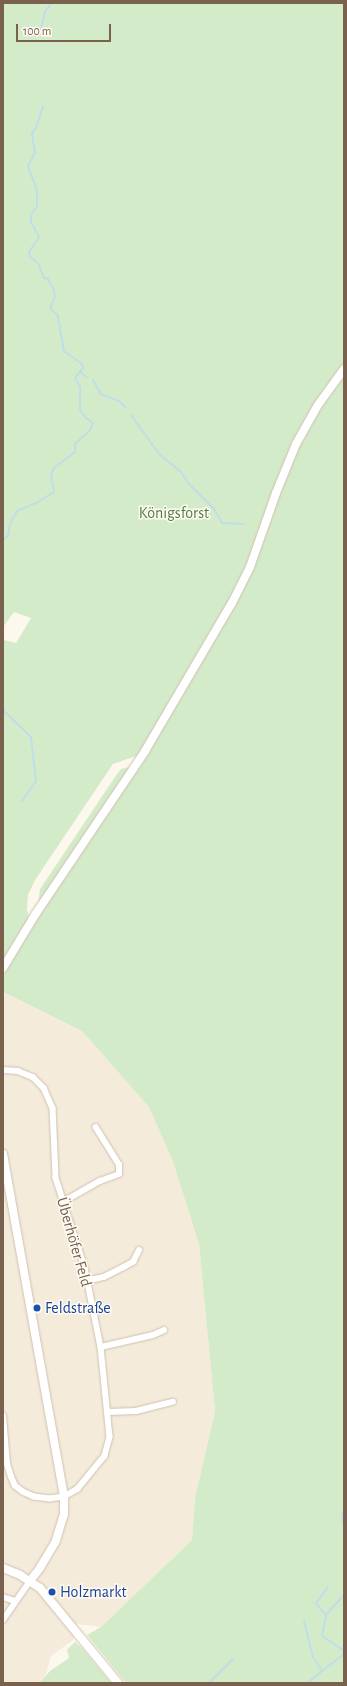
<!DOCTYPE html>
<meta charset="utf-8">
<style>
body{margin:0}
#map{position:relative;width:347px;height:1686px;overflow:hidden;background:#fdf8ec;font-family:"Alegreya Sans",sans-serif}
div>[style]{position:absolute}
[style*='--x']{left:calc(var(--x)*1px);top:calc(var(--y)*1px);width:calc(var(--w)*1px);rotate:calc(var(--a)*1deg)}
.residential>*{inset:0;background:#f4ebdb}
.green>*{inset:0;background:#d4ebca}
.stream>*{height:2px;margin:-1px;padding:0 1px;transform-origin:1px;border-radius:1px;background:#c0dee7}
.roads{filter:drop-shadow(0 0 1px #d0c1b1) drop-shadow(0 0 1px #d0c1b1)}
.street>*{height:5.5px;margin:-2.75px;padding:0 2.75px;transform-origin:2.75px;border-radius:2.75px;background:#fff}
.secondary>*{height:8px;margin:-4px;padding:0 4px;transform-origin:4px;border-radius:4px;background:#fff}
.dots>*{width:11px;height:11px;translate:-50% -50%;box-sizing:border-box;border:2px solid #fffbf3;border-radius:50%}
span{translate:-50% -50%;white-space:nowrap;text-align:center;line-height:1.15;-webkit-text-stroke:3px #fffbf3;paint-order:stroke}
.park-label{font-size:16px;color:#527e46}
.street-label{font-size:16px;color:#79614e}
.transit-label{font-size:16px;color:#164399}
.left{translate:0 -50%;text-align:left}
.frame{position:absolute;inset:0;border:4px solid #79614e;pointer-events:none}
.scale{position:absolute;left:16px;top:24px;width:95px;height:18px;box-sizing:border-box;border:2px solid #79614e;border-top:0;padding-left:5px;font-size:12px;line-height:14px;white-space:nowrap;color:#79614e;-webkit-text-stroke:3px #fffbf3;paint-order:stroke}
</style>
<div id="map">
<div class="residential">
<div style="clip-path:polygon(3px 992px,82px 1031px,149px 1107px,173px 1162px,199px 1244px,215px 1411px,195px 1498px,192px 1540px,101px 1627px,77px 1624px,73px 1640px,51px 1656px,46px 1674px,39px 1683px,3px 1683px)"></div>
</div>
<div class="green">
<div style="clip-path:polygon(evenodd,3px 3px,344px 3px,344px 1683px,126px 1683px,87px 1635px,101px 1627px,192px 1540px,195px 1498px,215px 1411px,199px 1244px,173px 1162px,149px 1107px,82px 1031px,3px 992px,3px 638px,4px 640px,16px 643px,31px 618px,14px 612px,3px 627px,3px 3px,139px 755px,130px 767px,121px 769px,117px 774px,40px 889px,38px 904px,29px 918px,27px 909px,28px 895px,35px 880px,113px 764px,139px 755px)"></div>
<div style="clip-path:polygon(75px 1642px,81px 1647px,111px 1683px,39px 1683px,50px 1671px,69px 1658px,67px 1650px)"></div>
</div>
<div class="stream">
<div style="--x:41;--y:29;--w:18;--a:-77"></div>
<div style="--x:45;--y:11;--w:11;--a:-49"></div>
<div style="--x:80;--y:372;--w:9;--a:36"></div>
<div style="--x:93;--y:380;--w:16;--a:60"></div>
<div style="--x:101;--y:394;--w:19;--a:21"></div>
<div style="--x:119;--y:401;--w:10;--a:45"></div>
<div style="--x:131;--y:415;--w:48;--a:54.3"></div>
<div style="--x:159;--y:454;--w:28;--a:39"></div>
<div style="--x:181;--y:472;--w:14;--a:56"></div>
<div style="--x:189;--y:484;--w:35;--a:45"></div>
<div style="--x:214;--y:509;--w:16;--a:60"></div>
<div style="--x:222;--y:523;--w:21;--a:3"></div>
<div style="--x:3;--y:540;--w:6;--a:-39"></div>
<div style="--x:8;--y:536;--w:12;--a:-81"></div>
<div style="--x:10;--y:524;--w:15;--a:-62"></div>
<div style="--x:17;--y:511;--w:23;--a:-23"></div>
<div style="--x:38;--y:502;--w:19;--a:-32"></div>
<div style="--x:54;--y:492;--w:18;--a:-99"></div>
<div style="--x:51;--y:474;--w:7;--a:-63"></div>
<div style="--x:54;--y:468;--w:26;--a:-37"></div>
<div style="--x:75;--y:452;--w:8;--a:-90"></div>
<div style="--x:75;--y:444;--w:22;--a:-43"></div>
<div style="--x:91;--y:429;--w:6;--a:-72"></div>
<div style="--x:93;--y:423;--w:9;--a:-144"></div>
<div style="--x:86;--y:418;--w:10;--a:-127"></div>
<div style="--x:80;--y:410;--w:23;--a:-90"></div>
<div style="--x:80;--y:387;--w:10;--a:-119"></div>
<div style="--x:75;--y:378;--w:13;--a:-51"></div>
<div style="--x:83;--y:368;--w:4;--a:-104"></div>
<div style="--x:82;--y:364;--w:22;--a:-144"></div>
<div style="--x:64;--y:351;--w:36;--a:-100"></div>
<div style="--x:58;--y:316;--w:10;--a:-135"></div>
<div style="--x:51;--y:309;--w:4;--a:-90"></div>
<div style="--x:51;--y:305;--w:8;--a:-60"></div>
<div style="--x:55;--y:298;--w:8;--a:-97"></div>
<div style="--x:54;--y:290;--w:13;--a:-119"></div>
<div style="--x:48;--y:279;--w:4;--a:-166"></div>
<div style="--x:44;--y:278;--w:16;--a:-112"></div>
<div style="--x:38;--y:263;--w:10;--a:-143"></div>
<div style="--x:30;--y:257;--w:5;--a:-101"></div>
<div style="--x:29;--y:252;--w:18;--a:-56"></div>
<div style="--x:39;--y:237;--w:17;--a:-118"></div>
<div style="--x:31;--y:222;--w:7;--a:-90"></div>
<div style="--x:31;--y:215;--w:11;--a:-56"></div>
<div style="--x:37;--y:206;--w:16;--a:-90"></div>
<div style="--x:37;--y:190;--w:26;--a:-111"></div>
<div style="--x:28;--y:166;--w:15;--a:-62"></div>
<div style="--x:35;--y:153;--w:20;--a:-99"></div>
<div style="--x:32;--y:133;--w:6;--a:-51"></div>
<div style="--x:36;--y:128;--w:23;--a:-72"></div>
<div style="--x:3;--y:707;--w:4;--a:76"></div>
<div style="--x:4;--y:711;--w:37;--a:44"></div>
<div style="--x:31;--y:737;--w:44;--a:83.5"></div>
<div style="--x:36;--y:781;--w:24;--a:125"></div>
<div style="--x:344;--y:1509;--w:8;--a:104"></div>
<div style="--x:342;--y:1517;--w:10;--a:79"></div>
<div style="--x:326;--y:1615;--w:16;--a:-130"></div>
<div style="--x:316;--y:1603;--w:20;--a:-53"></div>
<div style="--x:304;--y:1621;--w:37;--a:76"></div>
<div style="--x:313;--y:1657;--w:17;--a:57"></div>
<div style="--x:343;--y:1650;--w:25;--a:-146"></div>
<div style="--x:322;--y:1636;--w:21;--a:-79"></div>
<div style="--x:326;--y:1615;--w:27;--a:-48"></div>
<div style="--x:209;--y:1683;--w:34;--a:-45"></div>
<div style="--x:307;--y:1683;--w:47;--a:-38.1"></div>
</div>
<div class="roads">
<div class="street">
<div style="--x:3;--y:1070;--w:15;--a:4"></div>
<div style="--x:18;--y:1071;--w:16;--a:22"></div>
<div style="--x:33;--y:1077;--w:16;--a:45"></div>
<div style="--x:44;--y:1088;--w:22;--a:66"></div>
<div style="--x:53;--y:1108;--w:70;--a:87.5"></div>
<div style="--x:56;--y:1178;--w:95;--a:72.1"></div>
<div style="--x:85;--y:1268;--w:81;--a:78.6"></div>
<div style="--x:101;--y:1347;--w:90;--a:84.3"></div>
<div style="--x:110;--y:1437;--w:20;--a:105"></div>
<div style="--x:105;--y:1456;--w:43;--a:129.3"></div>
<div style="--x:78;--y:1489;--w:16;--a:150"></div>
<div style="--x:64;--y:1497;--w:14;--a:172"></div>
<div style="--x:50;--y:1499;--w:16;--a:-173"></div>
<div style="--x:34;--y:1497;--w:12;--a:-156"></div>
<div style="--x:23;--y:1492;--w:10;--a:-143"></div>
<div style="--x:15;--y:1486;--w:10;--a:-114"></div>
<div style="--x:11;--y:1477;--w:14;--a:-107"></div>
<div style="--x:7;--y:1464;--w:48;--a:-94.8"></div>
<div style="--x:63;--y:1202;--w:43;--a:-29.6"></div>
<div style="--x:100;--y:1181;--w:20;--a:-20"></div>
<div style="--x:119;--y:1174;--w:9;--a:-90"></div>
<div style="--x:119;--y:1165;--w:44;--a:-121.9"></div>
<div style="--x:86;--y:1281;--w:18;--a:-13"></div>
<div style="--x:104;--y:1277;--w:20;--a:-27"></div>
<div style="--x:122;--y:1268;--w:13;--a:-29"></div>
<div style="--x:133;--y:1262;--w:13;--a:-63"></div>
<div style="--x:101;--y:1347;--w:53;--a:-13"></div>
<div style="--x:153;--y:1335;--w:12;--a:-24"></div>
<div style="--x:108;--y:1412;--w:28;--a:-2"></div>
<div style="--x:136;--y:1411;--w:38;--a:-14"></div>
<div style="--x:3;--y:1597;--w:13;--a:18"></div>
<div style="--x:3;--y:1620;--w:47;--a:-55.3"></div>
</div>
<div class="secondary">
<div style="--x:3;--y:968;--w:62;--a:-58.9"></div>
<div style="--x:35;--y:915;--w:197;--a:-56.1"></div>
<div style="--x:145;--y:751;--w:172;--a:-59.6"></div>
<div style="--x:232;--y:603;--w:40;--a:-63.4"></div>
<div style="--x:250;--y:567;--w:78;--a:-70.6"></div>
<div style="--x:276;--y:493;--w:53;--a:-67.8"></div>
<div style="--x:296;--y:444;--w:45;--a:-60.6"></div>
<div style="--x:318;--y:405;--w:44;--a:-54.2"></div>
<div style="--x:3;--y:1154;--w:348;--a:79.9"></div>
<div style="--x:64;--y:1497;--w:17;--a:90"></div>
<div style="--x:64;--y:1514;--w:28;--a:107"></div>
<div style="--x:56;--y:1541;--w:31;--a:121"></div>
<div style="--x:40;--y:1568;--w:16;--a:128"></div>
<div style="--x:3;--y:1568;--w:18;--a:22"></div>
<div style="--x:20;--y:1575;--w:24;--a:33"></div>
<div style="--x:40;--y:1588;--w:123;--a:50.6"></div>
</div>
</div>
<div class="dots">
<div style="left:37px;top:1308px;background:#1a4fb4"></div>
<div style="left:52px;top:1592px;background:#1a4fb4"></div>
</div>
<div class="park-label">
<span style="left:174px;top:513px">Königsforst</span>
</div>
<div class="street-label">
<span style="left:74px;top:1242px;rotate:74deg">Überhöfer Feld</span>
</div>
<div class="transit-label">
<span class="left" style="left:45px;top:1308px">Feldstraße</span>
<span class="left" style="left:60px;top:1592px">Holzmarkt</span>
</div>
<div class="frame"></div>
<div class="scale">100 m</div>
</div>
